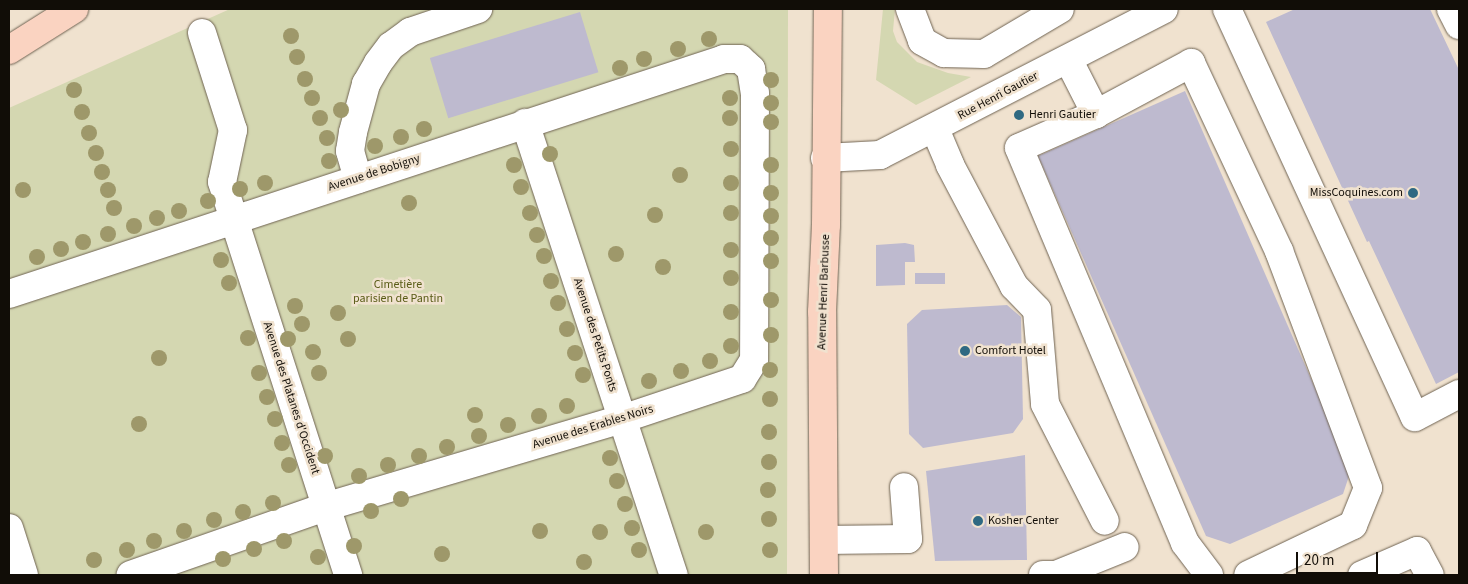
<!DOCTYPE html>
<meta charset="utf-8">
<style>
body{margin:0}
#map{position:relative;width:1468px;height:584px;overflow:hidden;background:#f0e2cf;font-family:"Source Sans 3",sans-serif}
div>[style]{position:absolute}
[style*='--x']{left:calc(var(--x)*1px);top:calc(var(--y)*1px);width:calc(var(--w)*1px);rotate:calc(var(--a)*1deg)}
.green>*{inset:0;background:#d4d7b1}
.building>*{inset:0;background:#bebacf;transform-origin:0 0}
.roads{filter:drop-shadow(0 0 1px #6f6352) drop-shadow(0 0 1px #6f6352)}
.minor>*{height:28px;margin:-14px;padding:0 14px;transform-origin:14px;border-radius:14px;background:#fff}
.major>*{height:28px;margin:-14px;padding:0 14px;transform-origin:14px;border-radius:14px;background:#fad3c1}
.trees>*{width:16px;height:16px;margin:-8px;border-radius:50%;background:#9e986a}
.dots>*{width:14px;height:14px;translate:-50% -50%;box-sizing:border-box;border:2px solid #f0e2cf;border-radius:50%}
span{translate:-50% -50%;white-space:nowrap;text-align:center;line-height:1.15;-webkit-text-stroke:5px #f0e2cf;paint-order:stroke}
.street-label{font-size:12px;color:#110d07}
.poi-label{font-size:12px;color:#110d07}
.left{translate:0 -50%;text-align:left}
.right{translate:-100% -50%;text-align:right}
.park-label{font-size:12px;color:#5a5c17}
.frame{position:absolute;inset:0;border:10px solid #110d07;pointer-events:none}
.scale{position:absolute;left:1296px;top:552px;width:82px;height:22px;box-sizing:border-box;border:2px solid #110d07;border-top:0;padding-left:6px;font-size:15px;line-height:18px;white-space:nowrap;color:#110d07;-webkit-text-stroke:4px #f0e2cf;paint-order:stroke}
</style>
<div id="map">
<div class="green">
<div style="clip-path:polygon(230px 9px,788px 9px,787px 575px,9px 575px,9px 108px)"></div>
<div style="clip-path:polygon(883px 9px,895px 9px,893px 31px,897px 42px,917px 62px,948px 73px,971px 77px,916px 105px,876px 80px)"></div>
</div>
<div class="building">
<div style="clip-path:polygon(1295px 9px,1430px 9px,1459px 70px,1459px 372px,1436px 384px,1369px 241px,1367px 242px,1266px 22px)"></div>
<div style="left:580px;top:12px;width:63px;height:157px;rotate:73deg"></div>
<div style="clip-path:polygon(1185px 91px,1351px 470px,1343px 494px,1230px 544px,1206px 536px,1038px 156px)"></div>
<div style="clip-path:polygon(905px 243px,914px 245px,915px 262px,905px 262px,905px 285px,876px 286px,876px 245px)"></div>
<div style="left:945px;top:273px;width:11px;height:30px;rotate:90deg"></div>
<div style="clip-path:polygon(1007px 305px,1021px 317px,1023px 419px,1013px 433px,923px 448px,909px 434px,907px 324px,922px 310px)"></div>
<div style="clip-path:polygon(1025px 455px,1027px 560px,935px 561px,926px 471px)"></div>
</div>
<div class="roads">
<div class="minor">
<div style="--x:910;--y:9;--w:34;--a:69"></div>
<div style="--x:922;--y:41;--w:25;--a:29"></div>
<div style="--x:944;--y:53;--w:40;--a:1.4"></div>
<div style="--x:984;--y:54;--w:88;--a:-30.6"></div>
<div style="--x:1227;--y:9;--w:449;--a:65.3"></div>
<div style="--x:1415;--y:417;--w:50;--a:-27.6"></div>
<div style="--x:1451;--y:9;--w:18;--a:63"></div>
<div style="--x:202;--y:33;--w:102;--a:72.3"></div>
<div style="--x:233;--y:130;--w:53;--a:101.9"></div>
<div style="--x:222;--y:182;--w:413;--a:72.2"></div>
<div style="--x:1068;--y:59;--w:62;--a:63"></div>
<div style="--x:1096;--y:114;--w:108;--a:-28.2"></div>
<div style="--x:1191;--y:63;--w:208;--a:64.9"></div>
<div style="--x:1279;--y:251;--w:253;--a:69.4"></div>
<div style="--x:1368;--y:488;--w:40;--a:112"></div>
<div style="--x:1353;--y:525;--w:116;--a:154.5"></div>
<div style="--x:1096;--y:114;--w:84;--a:156.2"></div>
<div style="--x:1019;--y:148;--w:428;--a:67.2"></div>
<div style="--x:1185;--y:543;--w:40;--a:53"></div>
<div style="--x:525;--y:123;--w:476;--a:71.8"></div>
<div style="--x:935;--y:129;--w:39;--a:67"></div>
<div style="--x:950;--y:165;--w:137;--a:62.1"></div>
<div style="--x:1014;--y:286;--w:33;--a:46"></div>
<div style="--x:1037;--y:310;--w:94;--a:85.1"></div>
<div style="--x:1045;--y:404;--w:131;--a:62.9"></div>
<div style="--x:825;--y:158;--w:55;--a:-3.1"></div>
<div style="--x:880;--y:155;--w:319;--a:-27.2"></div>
<div style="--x:358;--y:179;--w:29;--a:-106"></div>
<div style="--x:350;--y:151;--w:19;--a:-81"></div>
<div style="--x:353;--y:132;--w:50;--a:-74.8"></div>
<div style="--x:366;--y:84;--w:24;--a:-60"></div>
<div style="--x:378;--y:63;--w:21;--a:-53"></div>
<div style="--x:391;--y:46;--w:24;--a:-36"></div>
<div style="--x:410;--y:32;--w:72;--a:-18.7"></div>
<div style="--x:9;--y:294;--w:753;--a:-18.19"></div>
<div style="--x:724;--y:59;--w:16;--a:0"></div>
<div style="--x:740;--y:59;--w:15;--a:42"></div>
<div style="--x:751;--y:69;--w:24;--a:81"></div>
<div style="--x:755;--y:93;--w:267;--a:90.2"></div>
<div style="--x:754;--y:360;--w:22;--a:122"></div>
<div style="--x:742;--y:379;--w:126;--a:161.6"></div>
<div style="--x:622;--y:419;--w:310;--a:163.5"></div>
<div style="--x:325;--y:507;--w:206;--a:160.7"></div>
<div style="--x:9;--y:528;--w:49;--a:72.3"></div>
<div style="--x:824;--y:540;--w:84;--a:-0.7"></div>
<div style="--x:908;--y:539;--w:52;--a:-94.4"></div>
<div style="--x:1043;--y:575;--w:13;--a:0"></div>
<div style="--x:1056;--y:575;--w:74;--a:-22.1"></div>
<div style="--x:1362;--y:575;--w:60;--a:-23.6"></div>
<div style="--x:1417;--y:551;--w:27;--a:62"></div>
</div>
<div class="major">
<div style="--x:9;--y:50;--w:77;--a:-32.2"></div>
<div style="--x:824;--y:575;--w:263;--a:-90.4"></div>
<div style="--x:822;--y:312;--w:87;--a:-87.4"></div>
<div style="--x:826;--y:225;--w:216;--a:-89.5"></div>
</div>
</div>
<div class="trees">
<div style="left:291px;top:36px"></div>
<div style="left:709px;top:39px"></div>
<div style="left:678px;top:49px"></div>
<div style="left:297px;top:57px"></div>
<div style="left:644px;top:59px"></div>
<div style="left:620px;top:68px"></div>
<div style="left:305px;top:79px"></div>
<div style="left:771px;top:80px"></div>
<div style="left:74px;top:90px"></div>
<div style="left:312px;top:98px"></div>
<div style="left:730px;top:98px"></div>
<div style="left:771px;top:103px"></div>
<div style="left:341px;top:110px"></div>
<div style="left:82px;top:112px"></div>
<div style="left:320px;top:118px"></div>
<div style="left:730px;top:118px"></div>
<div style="left:771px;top:122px"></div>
<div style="left:424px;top:129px"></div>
<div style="left:89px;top:133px"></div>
<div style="left:401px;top:137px"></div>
<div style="left:327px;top:138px"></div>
<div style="left:375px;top:146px"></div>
<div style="left:731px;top:149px"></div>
<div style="left:96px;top:153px"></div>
<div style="left:550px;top:154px"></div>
<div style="left:329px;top:161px"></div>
<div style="left:514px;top:165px"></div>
<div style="left:771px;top:165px"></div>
<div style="left:102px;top:172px"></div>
<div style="left:680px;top:175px"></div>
<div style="left:265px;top:183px"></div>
<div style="left:731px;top:183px"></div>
<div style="left:521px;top:187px"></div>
<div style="left:240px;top:189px"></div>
<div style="left:23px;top:190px"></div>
<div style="left:108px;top:190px"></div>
<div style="left:771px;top:193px"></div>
<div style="left:208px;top:201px"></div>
<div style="left:409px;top:203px"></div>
<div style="left:114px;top:208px"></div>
<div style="left:179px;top:211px"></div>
<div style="left:530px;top:213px"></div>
<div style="left:731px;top:213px"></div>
<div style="left:655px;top:215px"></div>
<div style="left:771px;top:216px"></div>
<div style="left:157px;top:218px"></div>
<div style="left:134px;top:226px"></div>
<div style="left:108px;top:234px"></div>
<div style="left:537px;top:235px"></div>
<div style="left:771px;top:238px"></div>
<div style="left:83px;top:242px"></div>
<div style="left:61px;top:249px"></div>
<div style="left:731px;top:250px"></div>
<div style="left:616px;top:254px"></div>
<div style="left:544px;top:256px"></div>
<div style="left:37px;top:257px"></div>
<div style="left:221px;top:260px"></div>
<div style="left:771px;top:261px"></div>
<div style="left:663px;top:267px"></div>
<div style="left:731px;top:278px"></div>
<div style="left:551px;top:281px"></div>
<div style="left:229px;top:283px"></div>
<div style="left:771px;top:300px"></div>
<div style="left:558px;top:303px"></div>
<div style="left:295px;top:306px"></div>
<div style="left:731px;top:312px"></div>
<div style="left:338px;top:313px"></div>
<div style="left:302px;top:324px"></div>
<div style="left:567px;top:329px"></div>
<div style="left:771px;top:335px"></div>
<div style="left:248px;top:338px"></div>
<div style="left:288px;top:339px"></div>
<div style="left:348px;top:339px"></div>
<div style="left:731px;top:346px"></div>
<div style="left:313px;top:352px"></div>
<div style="left:575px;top:353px"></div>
<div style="left:159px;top:358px"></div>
<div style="left:710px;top:361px"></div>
<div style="left:770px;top:370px"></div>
<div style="left:681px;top:371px"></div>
<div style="left:259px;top:373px"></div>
<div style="left:319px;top:373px"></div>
<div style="left:583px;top:375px"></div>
<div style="left:649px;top:381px"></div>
<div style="left:267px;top:397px"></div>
<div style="left:770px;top:399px"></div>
<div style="left:567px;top:406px"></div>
<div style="left:475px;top:415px"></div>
<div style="left:539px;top:416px"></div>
<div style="left:275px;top:419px"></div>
<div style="left:139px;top:424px"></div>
<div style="left:508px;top:425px"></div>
<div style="left:769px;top:432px"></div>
<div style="left:479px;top:436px"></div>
<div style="left:282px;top:443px"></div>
<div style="left:447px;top:447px"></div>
<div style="left:325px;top:456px"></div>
<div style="left:419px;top:456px"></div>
<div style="left:610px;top:458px"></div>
<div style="left:769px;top:462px"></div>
<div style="left:289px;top:465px"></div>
<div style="left:388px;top:465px"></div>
<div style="left:359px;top:476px"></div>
<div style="left:617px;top:481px"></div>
<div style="left:768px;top:490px"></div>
<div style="left:401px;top:499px"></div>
<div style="left:273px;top:503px"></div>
<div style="left:625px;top:504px"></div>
<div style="left:371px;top:511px"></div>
<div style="left:243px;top:512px"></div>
<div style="left:769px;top:519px"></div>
<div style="left:214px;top:520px"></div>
<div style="left:632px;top:528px"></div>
<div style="left:184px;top:531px"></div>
<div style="left:540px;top:531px"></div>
<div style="left:600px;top:532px"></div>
<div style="left:706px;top:532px"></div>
<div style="left:154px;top:541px"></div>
<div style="left:284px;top:541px"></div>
<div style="left:354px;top:546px"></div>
<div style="left:254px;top:549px"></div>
<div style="left:127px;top:550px"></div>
<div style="left:639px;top:550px"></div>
<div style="left:770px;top:550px"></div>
<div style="left:442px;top:554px"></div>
<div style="left:318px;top:557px"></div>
<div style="left:223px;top:559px"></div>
<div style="left:94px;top:560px"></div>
<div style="left:584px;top:562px"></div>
</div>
<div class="dots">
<div style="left:1019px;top:115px;background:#2f6982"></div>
<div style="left:1413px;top:193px;background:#2f6982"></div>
<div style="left:965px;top:351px;background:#2f6982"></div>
<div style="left:978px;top:521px;background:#2f6982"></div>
</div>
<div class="street-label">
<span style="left:998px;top:96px;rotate:-28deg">Rue Henri Gautier</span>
<span style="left:374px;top:173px;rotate:-18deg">Avenue de Bobigny</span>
<span style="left:824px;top:292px;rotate:-88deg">Avenue Henri Barbusse</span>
<span style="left:595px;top:335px;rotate:72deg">Avenue des Petits Ponts</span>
<span style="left:291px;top:398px;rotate:72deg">Avenue des Platanes d'Occident</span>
<span style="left:593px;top:427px;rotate:-17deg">Avenue des Erables Noirs</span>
</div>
<div class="poi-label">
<span class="left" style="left:1029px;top:115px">Henri Gautier</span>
<span class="right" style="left:1403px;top:193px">MissCoquines.com</span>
<span class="left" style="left:975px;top:351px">Comfort Hotel</span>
<span class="left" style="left:988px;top:521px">Kosher Center</span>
</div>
<div class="park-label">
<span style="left:398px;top:292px">Cimetière<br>parisien de Pantin</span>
</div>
<div class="frame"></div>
<div class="scale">20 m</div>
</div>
